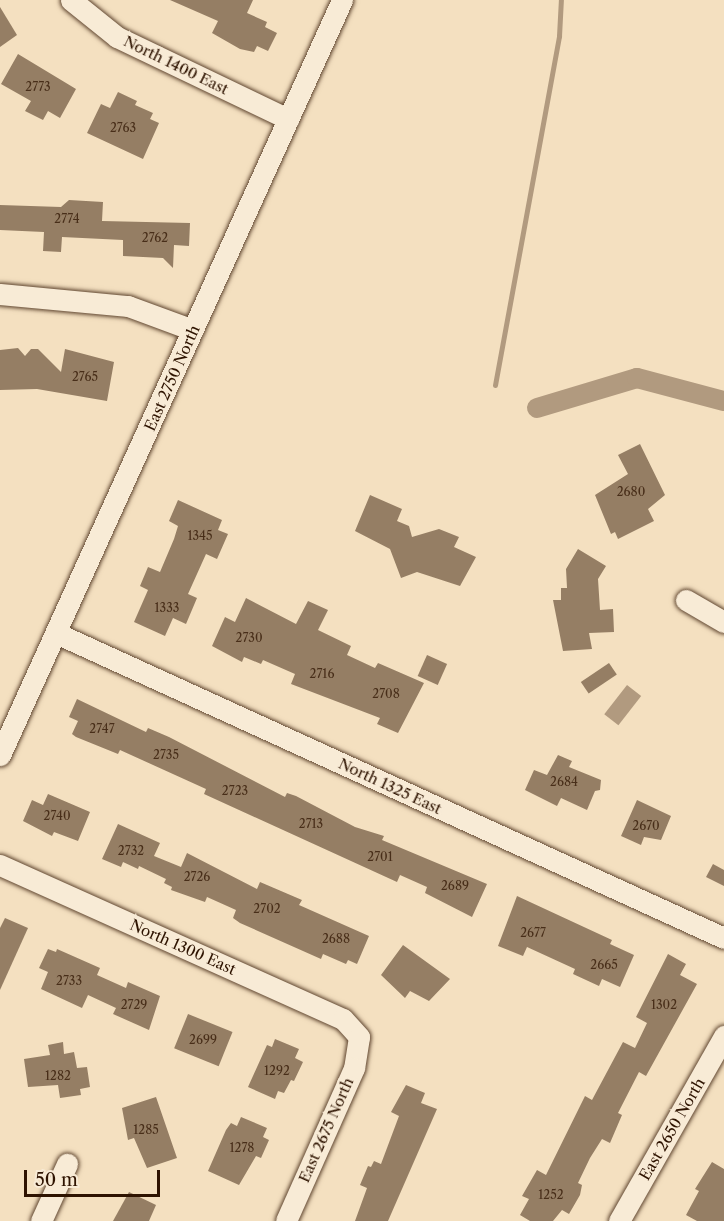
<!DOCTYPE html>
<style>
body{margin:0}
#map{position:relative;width:724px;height:1221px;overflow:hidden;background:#f4e0c0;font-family:"Libre Caslon Text",serif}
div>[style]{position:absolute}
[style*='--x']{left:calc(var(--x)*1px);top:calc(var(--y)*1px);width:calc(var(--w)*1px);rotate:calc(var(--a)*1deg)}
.water>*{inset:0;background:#b19a7f;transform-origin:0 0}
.stream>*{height:5px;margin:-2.5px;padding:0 2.5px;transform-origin:2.5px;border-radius:2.5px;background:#b19a7f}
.canal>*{height:20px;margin:-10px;padding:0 10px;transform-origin:10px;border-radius:10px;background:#b19a7f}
.building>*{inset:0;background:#957e64;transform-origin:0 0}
.roads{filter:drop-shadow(0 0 2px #604630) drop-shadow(0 0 2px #604630)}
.minor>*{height:21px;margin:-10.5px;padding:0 10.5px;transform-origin:10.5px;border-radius:10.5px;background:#f8ebd6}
span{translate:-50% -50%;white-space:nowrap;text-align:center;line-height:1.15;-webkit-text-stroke:5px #f8ebd6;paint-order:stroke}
.number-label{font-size:12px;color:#482e19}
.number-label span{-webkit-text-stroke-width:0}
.street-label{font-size:15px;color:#2e1300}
.scale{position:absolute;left:24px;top:1170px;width:136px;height:27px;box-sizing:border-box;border:3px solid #2e1300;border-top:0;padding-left:8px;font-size:18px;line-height:21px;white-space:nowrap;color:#2e1300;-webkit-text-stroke:4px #f8ebd6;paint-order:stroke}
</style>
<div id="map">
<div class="water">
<div style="left:627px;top:685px;width:18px;height:37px;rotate:38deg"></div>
</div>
<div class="stream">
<div style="--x:495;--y:385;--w:355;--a:-79.6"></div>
<div style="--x:559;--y:36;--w:36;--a:-87"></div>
</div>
<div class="canal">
<div style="--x:537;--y:408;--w:104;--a:-16.7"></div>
<div style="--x:637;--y:378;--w:90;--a:14.8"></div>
</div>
<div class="building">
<div style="clip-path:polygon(170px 0,253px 0,247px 13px,267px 22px,265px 27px,277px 33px,268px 51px,257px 46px,254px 52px,240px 49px,212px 33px,218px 21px)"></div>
<div style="clip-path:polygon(0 7px,17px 35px,0 47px)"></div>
<div style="clip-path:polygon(18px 54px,76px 89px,60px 118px,48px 111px,43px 120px,25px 111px,31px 101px,1px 84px)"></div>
<div style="clip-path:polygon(118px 92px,137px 101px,135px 105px,153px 113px,150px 119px,159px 123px,143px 159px,87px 133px,101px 104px,110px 108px)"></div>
<div style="clip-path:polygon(69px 200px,103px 202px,102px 221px,190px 223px,189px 246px,174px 245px,173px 268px,163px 258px,123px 256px,123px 240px,62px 237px,61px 252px,43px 251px,44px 232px,0 230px,0 205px,61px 207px)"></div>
<div style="clip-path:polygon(18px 348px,25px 356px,31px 349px,38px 349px,61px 372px,65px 349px,114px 362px,107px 401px,37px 389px,0 390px,0 350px)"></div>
<div style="clip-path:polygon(640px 444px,665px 495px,648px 509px,654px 521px,618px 539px,615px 532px,611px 534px,595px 495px,628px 474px,618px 455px)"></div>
<div style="clip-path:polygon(370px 495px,402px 509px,397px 521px,409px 526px,412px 537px,439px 529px,459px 537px,454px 547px,476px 557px,460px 586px,417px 572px,401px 578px,390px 549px,355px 531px)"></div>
<div style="clip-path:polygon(178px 500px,222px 520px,218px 530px,228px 534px,217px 559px,206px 554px,188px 594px,197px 598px,186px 624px,173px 618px,165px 636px,134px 622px,148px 590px,140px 586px,148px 567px,160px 572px,174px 539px,178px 526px,169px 521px)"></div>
<div style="clip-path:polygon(578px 549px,606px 566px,598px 579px,600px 610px,613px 609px,614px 632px,589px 633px,592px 649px,563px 651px,553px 600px,561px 600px,561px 588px,567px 588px,566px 569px)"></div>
<div style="clip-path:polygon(246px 598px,296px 624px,308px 601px,328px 610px,318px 630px,351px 646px,347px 655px,375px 668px,378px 663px,424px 683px,398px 733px,377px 724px,380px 718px,291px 684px,295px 674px,263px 660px,261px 664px,244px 657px,242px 662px,212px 646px,225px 617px,235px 622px)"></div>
<div style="left:427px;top:655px;width:22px;height:23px;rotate:24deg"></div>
<div style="left:609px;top:663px;width:14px;height:34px;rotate:56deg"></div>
<div style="clip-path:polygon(77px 699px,146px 732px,148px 728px,169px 737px,285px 797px,287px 793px,296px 796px,355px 827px,384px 836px,382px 840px,487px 884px,472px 917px,425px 893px,427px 887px,400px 875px,397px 882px,204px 794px,206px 789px,120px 750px,118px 754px,76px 737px,72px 734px,78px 721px,69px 717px)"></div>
<div style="clip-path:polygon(558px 755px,572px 761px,569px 767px,601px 780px,600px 790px,595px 791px,587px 810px,561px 798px,557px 806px,525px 790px,534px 770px,547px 775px)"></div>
<div style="clip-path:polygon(48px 794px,90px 812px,78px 841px,54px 832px,52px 836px,23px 821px,32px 800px,43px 805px)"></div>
<div style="clip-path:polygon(637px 800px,671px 816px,661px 840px,644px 837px,641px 845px,621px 836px)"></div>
<div style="clip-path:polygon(118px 824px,160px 843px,154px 856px,181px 867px,187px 853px,257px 889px,260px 882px,302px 900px,299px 905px,369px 936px,357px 964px,348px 960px,346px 964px,323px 954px,321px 959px,240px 923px,233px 918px,236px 910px,207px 897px,205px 902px,171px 890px,172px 887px,164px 883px,166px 879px,139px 866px,138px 869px,123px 862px,121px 867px,102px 859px)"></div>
<div style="clip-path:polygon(713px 864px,724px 870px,724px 886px,706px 877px)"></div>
<div style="clip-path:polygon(517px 896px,612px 940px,610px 944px,634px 955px,620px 987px,602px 979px,599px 986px,573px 974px,575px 969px,527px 947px,523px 956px,498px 946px)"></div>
<div style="clip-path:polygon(5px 918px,28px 928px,0 990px,0 928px)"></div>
<div style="clip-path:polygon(403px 945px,450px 979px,429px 1001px,410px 991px,405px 998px,381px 975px)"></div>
<div style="clip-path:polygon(48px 949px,56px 952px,57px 949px,100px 968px,97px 975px,126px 988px,128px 982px,160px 996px,149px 1030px,113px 1014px,116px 1008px,88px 995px,82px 1008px,41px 989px,48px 972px,39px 968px)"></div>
<div style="clip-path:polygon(668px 954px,686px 964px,680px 975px,697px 984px,646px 1076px,639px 1072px,618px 1113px,622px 1115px,610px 1143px,602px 1139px,590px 1158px,578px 1183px,582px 1185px,580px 1195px,569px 1214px,562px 1210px,553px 1221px,530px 1221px,520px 1215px,529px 1199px,522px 1196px,537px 1170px,546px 1175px,585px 1096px,592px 1100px,623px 1042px,635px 1048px,647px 1023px,636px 1017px)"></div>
<div style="left:188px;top:1014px;width:48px;height:37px;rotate:22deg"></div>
<div style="clip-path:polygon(275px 1039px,299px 1049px,295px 1058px,303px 1062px,294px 1081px,291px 1080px,284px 1093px,278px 1091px,275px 1099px,248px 1087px,267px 1045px,272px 1047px)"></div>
<div style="clip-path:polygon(63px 1042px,64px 1054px,74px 1052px,77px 1068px,87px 1067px,90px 1087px,80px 1089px,81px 1095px,60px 1098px,58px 1085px,28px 1087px,24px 1059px,50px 1055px,48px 1045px)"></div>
<div style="clip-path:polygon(406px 1085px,425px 1093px,421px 1103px,437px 1109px,388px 1221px,355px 1221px,367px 1188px,360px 1185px,368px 1166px,371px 1167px,374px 1161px,381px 1164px,399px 1116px,391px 1112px)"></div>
<div style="clip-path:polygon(156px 1097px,177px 1158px,147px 1168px,134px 1138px,128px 1140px,122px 1108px)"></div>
<div style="clip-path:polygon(241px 1117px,267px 1128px,263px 1137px,269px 1140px,261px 1158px,256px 1156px,239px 1185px,208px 1171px,226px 1130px,231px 1123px,237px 1126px)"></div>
<div style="clip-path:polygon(712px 1162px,724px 1169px,724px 1221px,697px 1221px,686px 1215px,699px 1191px,695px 1189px)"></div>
<div style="clip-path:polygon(129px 1192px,156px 1205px,149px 1221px,113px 1221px)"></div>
</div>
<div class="roads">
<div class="minor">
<div style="--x:71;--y:0;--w:59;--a:38.8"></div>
<div style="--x:117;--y:37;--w:190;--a:25.6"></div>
<div style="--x:0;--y:294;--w:129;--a:5.4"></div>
<div style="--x:128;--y:306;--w:69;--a:20.3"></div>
<div style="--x:686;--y:600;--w:44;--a:30.1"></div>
<div style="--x:56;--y:633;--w:734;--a:24.54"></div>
<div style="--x:0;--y:755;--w:829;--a:-65.63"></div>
<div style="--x:0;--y:865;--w:376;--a:24.2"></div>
<div style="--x:343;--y:1019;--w:24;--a:48"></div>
<div style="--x:359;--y:1037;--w:31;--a:99"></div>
<div style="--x:354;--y:1068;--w:167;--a:114"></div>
<div style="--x:41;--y:1221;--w:63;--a:-65.5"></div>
<div style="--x:619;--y:1221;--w:213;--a:-60.4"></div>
</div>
</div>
<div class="number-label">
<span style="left:38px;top:87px">2773</span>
<span style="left:123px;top:128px">2763</span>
<span style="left:67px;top:219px">2774</span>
<span style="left:155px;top:238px">2762</span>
<span style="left:85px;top:377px">2765</span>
<span style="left:631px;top:492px">2680</span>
<span style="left:200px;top:536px">1345</span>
<span style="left:167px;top:608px">1333</span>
<span style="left:249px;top:638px">2730</span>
<span style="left:322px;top:674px">2716</span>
<span style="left:386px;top:694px">2708</span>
<span style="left:102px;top:729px">2747</span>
<span style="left:166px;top:755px">2735</span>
<span style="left:564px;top:782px">2684</span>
<span style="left:235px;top:791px">2723</span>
<span style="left:57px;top:816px">2740</span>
<span style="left:311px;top:824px">2713</span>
<span style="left:646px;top:826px">2670</span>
<span style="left:131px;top:851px">2732</span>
<span style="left:380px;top:857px">2701</span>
<span style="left:197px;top:877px">2726</span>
<span style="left:455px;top:886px">2689</span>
<span style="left:267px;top:909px">2702</span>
<span style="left:533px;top:933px">2677</span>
<span style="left:336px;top:939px">2688</span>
<span style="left:604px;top:965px">2665</span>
<span style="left:69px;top:981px">2733</span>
<span style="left:134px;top:1005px">2729</span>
<span style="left:664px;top:1005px">1302</span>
<span style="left:203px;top:1040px">2699</span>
<span style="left:277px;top:1071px">1292</span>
<span style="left:58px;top:1076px">1282</span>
<span style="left:146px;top:1130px">1285</span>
<span style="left:242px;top:1148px">1278</span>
<span style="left:551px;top:1195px">1252</span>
</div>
<div class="street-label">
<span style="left:176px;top:65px;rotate:26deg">North 1400 East</span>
<span style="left:172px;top:378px;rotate:-66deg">East 2750 North</span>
<span style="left:390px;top:786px;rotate:25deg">North 1325 East</span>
<span style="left:183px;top:947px;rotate:24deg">North 1300 East</span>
<span style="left:672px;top:1129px;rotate:-60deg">East 2650 North</span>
<span style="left:326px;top:1130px;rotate:-66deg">East 2675 North</span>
</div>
<div class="scale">50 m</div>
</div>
